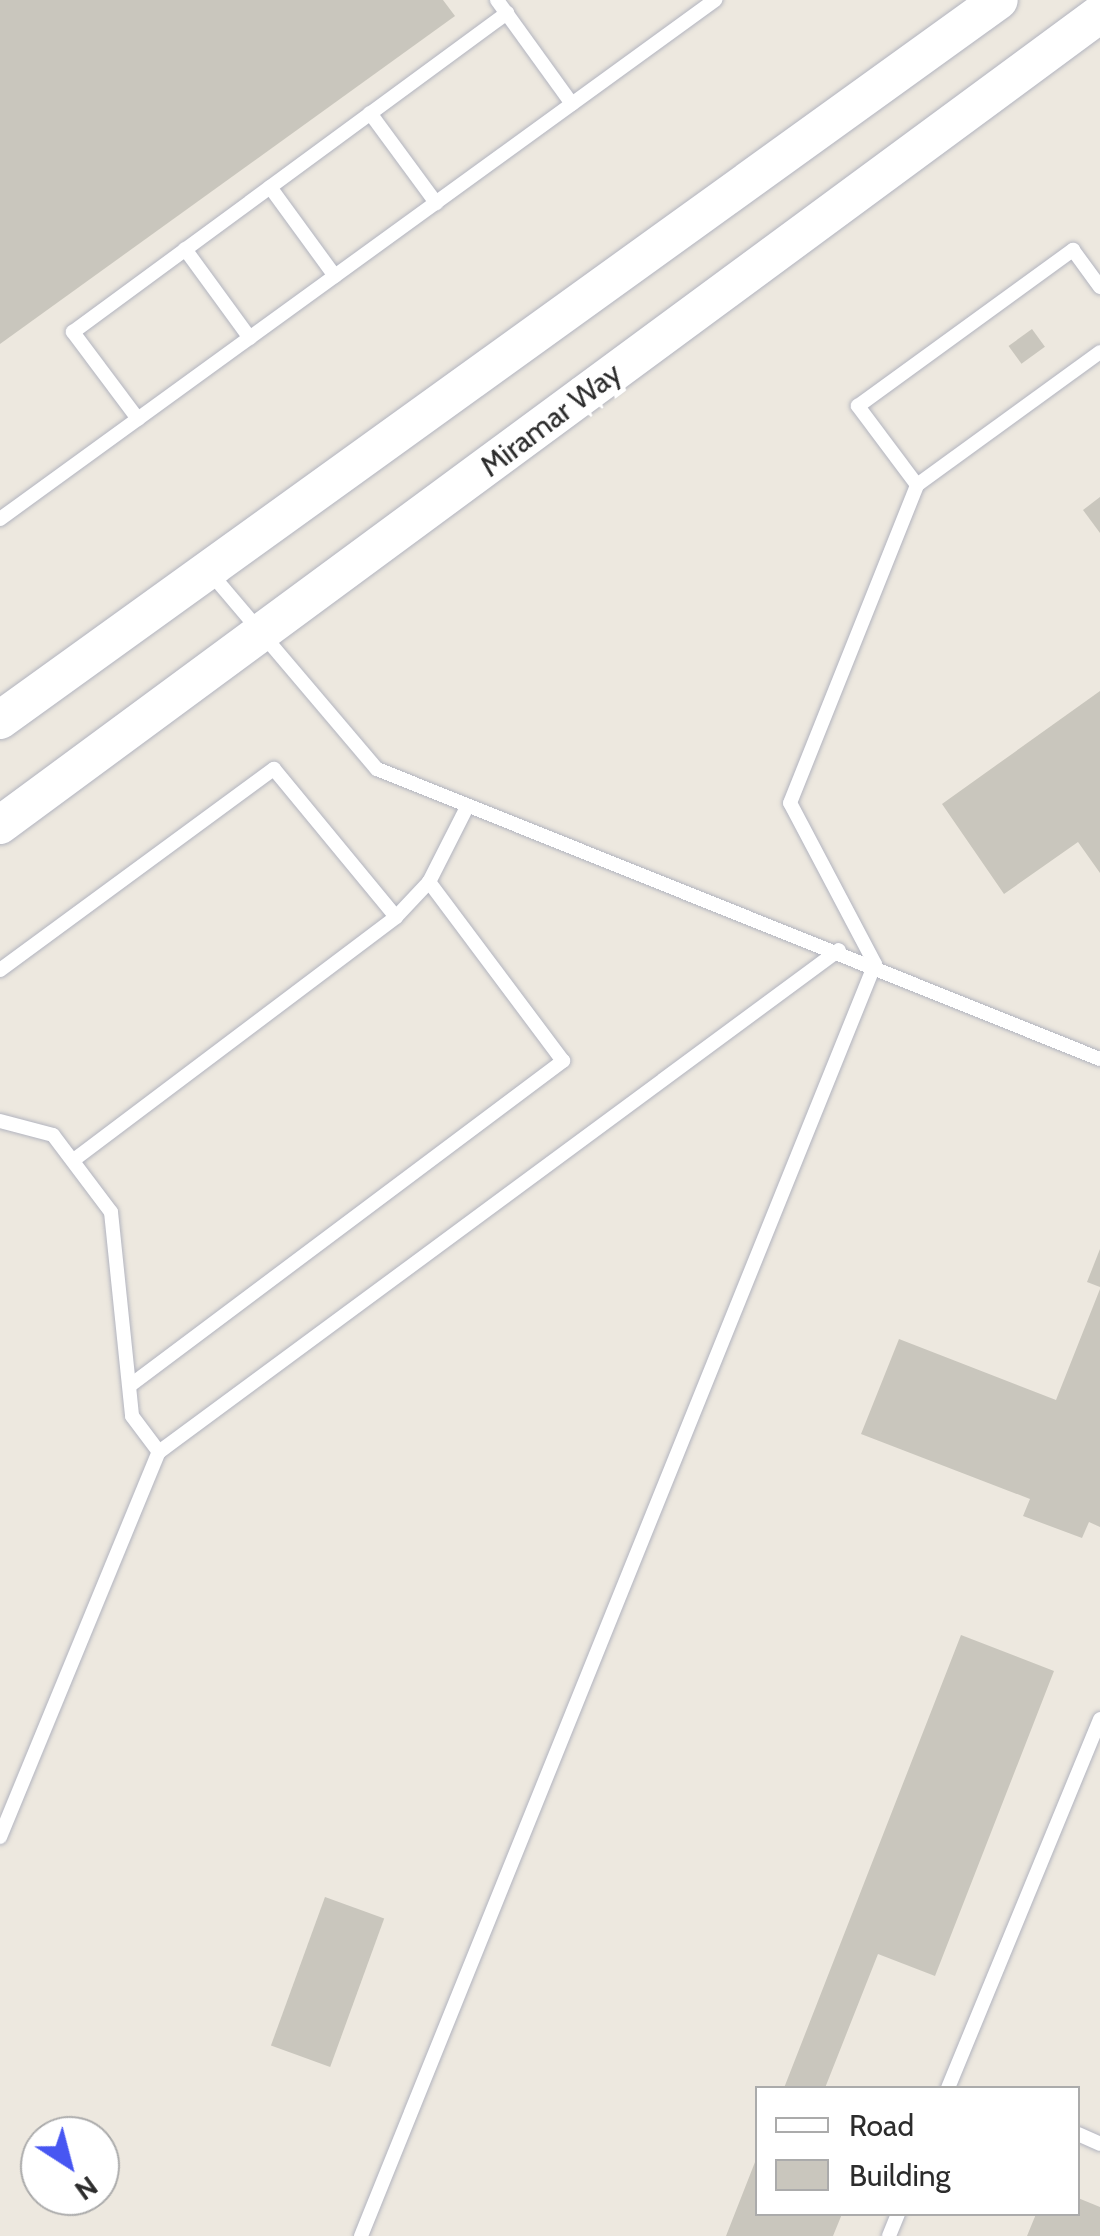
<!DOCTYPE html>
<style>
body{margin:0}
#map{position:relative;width:1100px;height:2236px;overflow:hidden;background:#ede8df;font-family:Cabin,sans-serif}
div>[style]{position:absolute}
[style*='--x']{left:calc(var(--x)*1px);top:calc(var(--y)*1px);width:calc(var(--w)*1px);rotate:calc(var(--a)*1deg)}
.building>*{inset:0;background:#c9c6bd;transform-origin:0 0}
.roads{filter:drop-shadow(0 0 2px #b2b4bf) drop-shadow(0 0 2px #b2b4bf)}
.lane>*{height:14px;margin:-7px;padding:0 7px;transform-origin:7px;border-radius:7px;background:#fff}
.secondary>*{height:38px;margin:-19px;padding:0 19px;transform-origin:19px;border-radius:19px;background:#fff}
span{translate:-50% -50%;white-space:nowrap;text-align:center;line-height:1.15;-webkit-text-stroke:10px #fff;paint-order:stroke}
.street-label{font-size:30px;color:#2c2c2c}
.legend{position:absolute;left:755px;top:2086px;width:325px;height:130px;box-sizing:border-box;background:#fff;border:2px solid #ababab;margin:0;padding:12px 18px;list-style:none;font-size:30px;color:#2c2c2c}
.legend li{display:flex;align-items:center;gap:20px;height:50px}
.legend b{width:50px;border:2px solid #ababab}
.north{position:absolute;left:20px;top:2116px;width:100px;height:100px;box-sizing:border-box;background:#fff;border:2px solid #ababab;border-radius:50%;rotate:144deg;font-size:28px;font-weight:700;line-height:40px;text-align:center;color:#2c2c2c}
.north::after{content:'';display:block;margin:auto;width:35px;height:45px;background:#4756f2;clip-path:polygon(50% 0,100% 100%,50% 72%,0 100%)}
</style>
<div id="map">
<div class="building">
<div style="clip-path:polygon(0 0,443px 0,455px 16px,0 344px)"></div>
<div style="left:1032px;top:329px;width:22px;height:29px;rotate:54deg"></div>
<div style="clip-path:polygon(1100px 497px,1100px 533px,1083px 510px)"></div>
<div style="clip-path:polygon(1100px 691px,1100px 873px,1078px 842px,1004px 894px,942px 804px)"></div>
<div style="clip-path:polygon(1100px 1249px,1100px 1287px,1087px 1282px)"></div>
<div style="clip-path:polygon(1100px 1289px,1100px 1527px,1089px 1522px,1082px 1538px,1023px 1516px,1030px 1499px,861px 1434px,899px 1339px,1056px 1400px)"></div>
<div style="clip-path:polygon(961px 1635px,1054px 1671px,935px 1976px,878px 1954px,825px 2088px,784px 2088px)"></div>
<div style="left:325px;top:1897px;width:63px;height:158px;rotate:20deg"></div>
<div style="clip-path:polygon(757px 2157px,758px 2214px,842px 2214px,833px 2236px,726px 2236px)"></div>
<div style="clip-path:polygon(1078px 2198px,1100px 2207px,1100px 2236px,1027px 2236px,1036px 2214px,1078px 2214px)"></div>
</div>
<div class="roads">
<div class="lane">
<div style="--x:497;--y:0;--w:128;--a:54.2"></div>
<div style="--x:370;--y:113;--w:112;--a:53.7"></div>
<div style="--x:270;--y:187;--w:110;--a:53.9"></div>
<div style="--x:185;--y:249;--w:110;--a:53.9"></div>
<div style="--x:138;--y:419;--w:109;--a:-126.8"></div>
<div style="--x:73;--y:332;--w:539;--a:-36.32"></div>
<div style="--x:917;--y:485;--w:99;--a:-126.8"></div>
<div style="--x:858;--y:406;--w:266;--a:-36"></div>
<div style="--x:1073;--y:250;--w:46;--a:53.9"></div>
<div style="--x:0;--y:519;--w:884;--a:-35.97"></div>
<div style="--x:208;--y:570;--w:261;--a:49.7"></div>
<div style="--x:377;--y:769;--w:779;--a:21.86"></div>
<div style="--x:0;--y:970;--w:340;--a:-36.3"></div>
<div style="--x:274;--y:769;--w:192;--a:50.5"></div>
<div style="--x:0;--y:1121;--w:55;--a:14.8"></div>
<div style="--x:53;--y:1135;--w:96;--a:53"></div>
<div style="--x:111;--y:1212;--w:205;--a:84.1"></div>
<div style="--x:132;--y:1416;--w:45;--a:53.1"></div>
<div style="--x:75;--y:1159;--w:402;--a:-37"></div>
<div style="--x:396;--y:917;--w:48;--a:-46.7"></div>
<div style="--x:429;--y:882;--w:80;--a:-63.1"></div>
<div style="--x:132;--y:1384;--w:539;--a:-36.85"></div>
<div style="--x:563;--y:1061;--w:224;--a:-126.8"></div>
<div style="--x:0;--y:1837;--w:417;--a:-67.6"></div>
<div style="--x:159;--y:1452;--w:845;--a:-36.44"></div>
<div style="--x:948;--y:2088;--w:399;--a:-67.6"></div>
<div style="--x:1078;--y:2134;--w:24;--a:24"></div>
<div style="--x:361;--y:2236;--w:1372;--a:-68"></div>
<div style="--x:875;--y:964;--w:182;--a:-117.8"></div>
<div style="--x:790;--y:803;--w:342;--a:-68.2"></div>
<div style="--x:917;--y:485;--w:226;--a:-36"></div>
<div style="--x:889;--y:2236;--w:24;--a:-68"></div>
</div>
<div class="secondary">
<div style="--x:0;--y:720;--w:1231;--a:-35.78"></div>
<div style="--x:0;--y:825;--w:1367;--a:-36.4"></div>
</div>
</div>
<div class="street-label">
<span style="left:551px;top:420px;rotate:-37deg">Miramar Way</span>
</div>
<ul class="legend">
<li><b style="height:12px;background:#fff"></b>Road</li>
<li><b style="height:28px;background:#c9c6bd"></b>Building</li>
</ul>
<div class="north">N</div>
</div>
